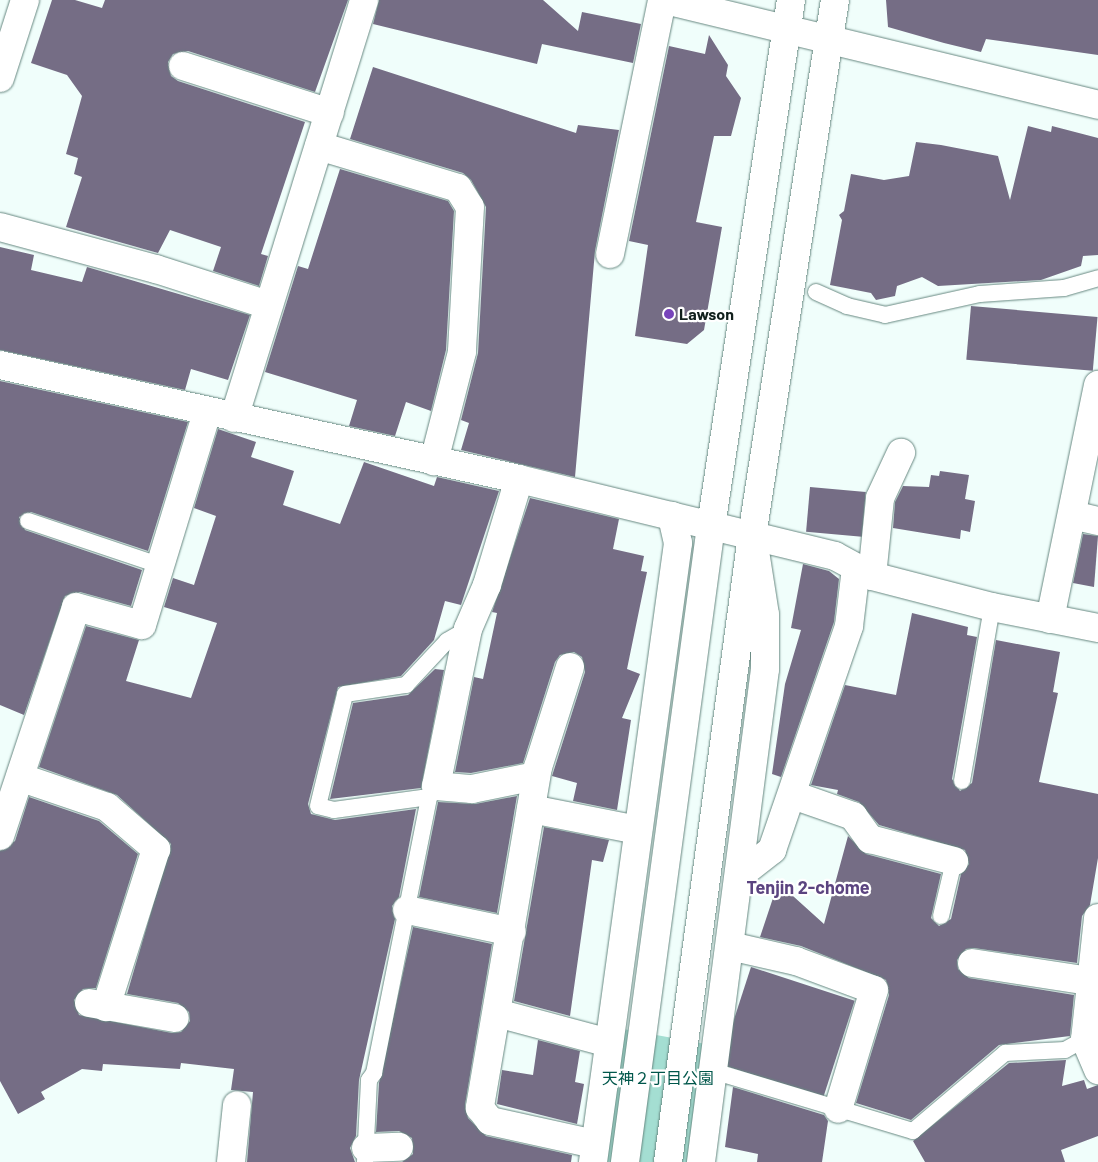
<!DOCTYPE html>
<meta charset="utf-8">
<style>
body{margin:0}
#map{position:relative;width:1098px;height:1162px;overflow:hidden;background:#f0fefb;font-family:Barlow,"Noto Sans JP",sans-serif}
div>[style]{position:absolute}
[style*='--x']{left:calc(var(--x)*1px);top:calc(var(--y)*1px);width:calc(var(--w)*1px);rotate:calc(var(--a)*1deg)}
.green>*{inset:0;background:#a4ded2}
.building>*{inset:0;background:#756d85;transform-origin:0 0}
.roads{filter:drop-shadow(0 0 1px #678881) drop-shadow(0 0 1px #678881)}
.service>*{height:16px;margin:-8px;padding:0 8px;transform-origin:8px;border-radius:8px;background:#fff}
.minor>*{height:28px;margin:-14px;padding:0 14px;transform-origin:14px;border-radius:14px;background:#fff}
.tertiary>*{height:28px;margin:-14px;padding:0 14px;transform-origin:14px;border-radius:14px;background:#fff}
.dots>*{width:14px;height:14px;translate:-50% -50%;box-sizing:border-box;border:2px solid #fff;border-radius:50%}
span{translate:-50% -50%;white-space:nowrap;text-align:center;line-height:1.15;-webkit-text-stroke:4.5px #fff;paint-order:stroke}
.poi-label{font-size:16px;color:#12201d;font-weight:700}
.left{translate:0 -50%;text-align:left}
.park-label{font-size:16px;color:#00574b}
.neighbourhood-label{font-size:18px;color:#5b4480;font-weight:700}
</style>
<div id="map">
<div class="green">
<div style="clip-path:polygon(623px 1029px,706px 1044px,687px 1162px,605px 1162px)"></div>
</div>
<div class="building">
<div style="clip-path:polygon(52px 0,75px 0,102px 8px,105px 0,348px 0,315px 92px,188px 51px,173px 54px,168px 62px,171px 76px,178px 81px,305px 122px,261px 254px,268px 256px,259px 286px,213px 271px,221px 247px,170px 230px,158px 253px,66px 227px,82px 177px,74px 174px,78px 158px,66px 154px,82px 96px,67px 75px,31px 63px)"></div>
<div style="clip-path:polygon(379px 0,543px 0,578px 31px,582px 12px,641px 24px,633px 63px,542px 44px,537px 64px,373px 24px)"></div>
<div style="clip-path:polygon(886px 0,1098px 0,1098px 55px,986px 39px,981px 52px,944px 43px,888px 27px)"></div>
<div style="clip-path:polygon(709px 35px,728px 65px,726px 76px,741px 98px,731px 136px,714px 136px,696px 222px,722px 227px,704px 330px,687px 344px,635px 336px,648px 245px,629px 241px,669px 46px,705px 54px)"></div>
<div style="clip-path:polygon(373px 67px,576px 133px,578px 125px,619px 130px,595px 251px,575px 477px,461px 450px,469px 423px,461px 420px,478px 353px,486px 207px,471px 180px,463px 173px,350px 139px)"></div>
<div style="clip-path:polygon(1028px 126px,1051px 132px,1052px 126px,1098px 138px,1098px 255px,1083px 256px,1081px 266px,1041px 280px,938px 286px,922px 277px,897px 286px,895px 296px,876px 300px,871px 293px,830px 285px,842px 220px,839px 215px,844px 211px,851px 174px,884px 180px,909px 176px,916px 142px,941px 145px,998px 156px,1010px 200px)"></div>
<div style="clip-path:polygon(340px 169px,448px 201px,454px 211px,446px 350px,431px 411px,406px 402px,395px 436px,349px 426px,357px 400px,265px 372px,298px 266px,308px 269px)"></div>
<div style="clip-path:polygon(0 247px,34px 255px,31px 270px,82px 282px,87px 267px,250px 315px,228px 380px,191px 369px,185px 390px,0 350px)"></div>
<div style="left:971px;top:306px;width:127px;height:54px;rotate:5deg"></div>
<div style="clip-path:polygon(0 381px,188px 422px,148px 551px,31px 512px,19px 517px,25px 530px,142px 570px,131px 606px,80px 592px,65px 596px,24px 715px,0 705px)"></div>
<div style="clip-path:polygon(218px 429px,256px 442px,251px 457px,294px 471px,283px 505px,340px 524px,364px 462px,434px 486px,437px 477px,499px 491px,461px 605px,445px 601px,434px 640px,401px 676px,338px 687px,308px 804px,311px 814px,335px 820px,416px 809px,399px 897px,392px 906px,395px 919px,359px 1080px,356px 1136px,350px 1148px,355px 1162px,247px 1162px,253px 1092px,231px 1090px,234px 1069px,181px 1063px,180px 1069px,103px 1064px,102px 1071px,82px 1069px,41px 1092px,45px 1099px,18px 1114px,0 1081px,0 851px,15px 841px,29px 797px,99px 821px,138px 854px,96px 988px,83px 989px,74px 1000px,79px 1015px,172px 1033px,181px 1032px,190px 1021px,189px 1012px,178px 1003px,127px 994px,171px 844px,117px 795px,39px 767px,86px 626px,139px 640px,126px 681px,191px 698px,217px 623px,164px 607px,173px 578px,194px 585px,216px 516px,194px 508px)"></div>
<div style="clip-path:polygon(940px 471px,969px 475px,965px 499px,975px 501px,970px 532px,961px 530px,960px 539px,893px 528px,895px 502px,903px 486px,929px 487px,931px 475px,939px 476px)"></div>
<div style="left:810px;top:487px;width:56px;height:45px;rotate:5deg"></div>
<div style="clip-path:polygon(530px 498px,619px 519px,613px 549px,644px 556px,641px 571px,647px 572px,627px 669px,640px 674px,622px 718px,631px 720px,617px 810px,573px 801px,577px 783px,552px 776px,585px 672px,582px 657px,574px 652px,560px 655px,555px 662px,523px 763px,471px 773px,455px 772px,474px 677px,483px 679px,497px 613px,492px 612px)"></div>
<div style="clip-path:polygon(1083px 534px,1098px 536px,1094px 587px,1073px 583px)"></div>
<div style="clip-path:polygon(803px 564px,829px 571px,839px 579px,834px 622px,781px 777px,772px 774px,785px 684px,801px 630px,791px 628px)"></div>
<div style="clip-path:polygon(912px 613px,968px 627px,967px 635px,977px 637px,952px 779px,960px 791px,972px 783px,996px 640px,1060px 652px,1053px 692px,1058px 693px,1039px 782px,1098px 794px,1098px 858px,1090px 905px,1082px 916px,1077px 963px,974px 948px,966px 949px,957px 960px,958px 969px,969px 978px,1074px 995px,1070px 1036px,999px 1045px,911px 1120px,856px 1103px,889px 995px,886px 980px,801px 946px,760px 937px,773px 898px,783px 887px,824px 924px,848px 836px,866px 854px,941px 874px,931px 918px,939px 926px,951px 919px,961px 874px,969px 864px,965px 850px,879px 825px,859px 802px,837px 794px,838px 790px,811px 785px,845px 685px,896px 695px)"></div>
<div style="clip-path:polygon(435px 669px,444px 670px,421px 788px,330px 799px,353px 703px,408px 695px)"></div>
<div style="clip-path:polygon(517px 796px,497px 913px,419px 897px,438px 802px,475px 804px)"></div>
<div style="clip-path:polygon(544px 827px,609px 840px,603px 862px,592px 860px,570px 1016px,514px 1001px)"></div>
<div style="clip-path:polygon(413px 927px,492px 944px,465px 1105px,468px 1118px,486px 1136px,572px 1155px,571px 1162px,402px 1162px,413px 1154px,412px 1138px,399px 1131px,376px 1132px,379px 1083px)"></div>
<div style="left:751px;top:967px;width:109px;height:102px;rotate:18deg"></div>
<div style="clip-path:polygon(538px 1040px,580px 1051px,575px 1082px,584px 1084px,577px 1124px,497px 1104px,502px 1070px,533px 1075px)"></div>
<div style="clip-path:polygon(1066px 1060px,1062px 1086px,1084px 1080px,1087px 1089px,1098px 1085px,1098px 1136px,1061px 1150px,1065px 1162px,925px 1162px,913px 1141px,1009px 1063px)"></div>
<div style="clip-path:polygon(733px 1087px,824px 1115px,828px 1121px,822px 1162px,757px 1162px,758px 1154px,725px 1147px)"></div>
</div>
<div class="roads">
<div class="service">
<div style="--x:816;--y:292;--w:34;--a:24"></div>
<div style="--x:847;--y:306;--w:39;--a:13"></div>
<div style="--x:885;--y:315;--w:97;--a:-12.5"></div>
<div style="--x:980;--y:294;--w:84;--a:-4.1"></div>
<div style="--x:1064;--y:288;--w:35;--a:-16"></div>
<div style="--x:28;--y:521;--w:141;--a:18.6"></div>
<div style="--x:962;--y:781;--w:177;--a:-80.2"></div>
<div style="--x:436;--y:786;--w:13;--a:122"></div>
<div style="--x:429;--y:797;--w:96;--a:172.2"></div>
<div style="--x:334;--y:810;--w:16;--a:-166"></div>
<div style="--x:318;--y:806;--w:115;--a:-76.4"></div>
<div style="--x:345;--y:694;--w:62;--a:-8.4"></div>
<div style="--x:406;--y:685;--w:60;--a:-47"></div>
<div style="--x:447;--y:641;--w:24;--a:-30"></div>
<div style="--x:941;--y:916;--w:57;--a:-76.7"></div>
<div style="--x:713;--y:1071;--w:209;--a:16.7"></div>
<div style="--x:913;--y:1131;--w:121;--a:-40.3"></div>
<div style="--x:1005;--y:1053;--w:60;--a:-2.9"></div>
<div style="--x:1065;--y:1050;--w:23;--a:-29"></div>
<div style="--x:365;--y:1162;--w:82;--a:-87.2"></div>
<div style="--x:369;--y:1080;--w:9;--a:-54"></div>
<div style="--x:374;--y:1073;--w:281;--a:-78.7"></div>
</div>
<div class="minor">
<div style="--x:183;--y:66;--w:154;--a:17.7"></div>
<div style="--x:0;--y:78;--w:82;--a:-72.2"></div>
<div style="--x:319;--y:146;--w:145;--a:16.8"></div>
<div style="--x:458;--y:188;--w:22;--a:58"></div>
<div style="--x:470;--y:207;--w:145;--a:93.2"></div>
<div style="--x:462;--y:352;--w:113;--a:104.4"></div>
<div style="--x:0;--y:227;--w:162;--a:15.1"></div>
<div style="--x:156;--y:269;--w:118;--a:17.8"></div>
<div style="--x:610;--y:254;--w:259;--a:-78.4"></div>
<div style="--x:0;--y:365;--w:531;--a:12.39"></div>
<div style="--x:519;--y:479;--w:325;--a:13.7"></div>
<div style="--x:835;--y:556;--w:42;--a:28.4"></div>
<div style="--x:872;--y:576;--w:124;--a:14.5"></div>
<div style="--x:992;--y:607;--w:108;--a:11.2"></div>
<div style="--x:234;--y:418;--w:438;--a:-72.7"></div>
<div style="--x:519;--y:479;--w:111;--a:106.8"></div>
<div style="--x:487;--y:585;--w:48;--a:113.4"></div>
<div style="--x:468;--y:629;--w:160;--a:101.5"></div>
<div style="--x:436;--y:786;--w:36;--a:5"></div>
<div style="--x:472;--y:789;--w:65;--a:-11.5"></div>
<div style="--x:1072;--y:515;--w:27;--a:13"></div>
<div style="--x:872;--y:576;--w:78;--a:-84.1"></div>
<div style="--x:880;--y:498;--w:50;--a:-65"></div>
<div style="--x:1050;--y:619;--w:239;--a:-78.4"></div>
<div style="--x:570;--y:667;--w:105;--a:107.7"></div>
<div style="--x:538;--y:767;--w:346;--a:99.7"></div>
<div style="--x:480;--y:1108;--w:16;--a:52"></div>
<div style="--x:490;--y:1121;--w:107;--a:12.4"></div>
<div style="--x:22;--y:778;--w:90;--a:18.8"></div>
<div style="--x:107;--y:807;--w:65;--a:40.6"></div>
<div style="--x:156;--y:849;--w:166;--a:107.6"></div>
<div style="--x:793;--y:795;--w:64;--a:19.3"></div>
<div style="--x:853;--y:816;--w:29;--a:54"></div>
<div style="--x:870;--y:839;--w:87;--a:14.7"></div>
<div style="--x:531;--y:809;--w:109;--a:11.1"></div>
<div style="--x:0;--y:836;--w:241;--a:-71.6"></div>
<div style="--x:76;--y:607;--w:68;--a:15.3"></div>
<div style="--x:142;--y:625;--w:223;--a:-73"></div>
<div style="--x:740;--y:875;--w:41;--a:-38"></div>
<div style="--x:772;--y:850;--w:237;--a:-71"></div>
<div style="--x:849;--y:626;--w:58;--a:-83.1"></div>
<div style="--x:407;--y:910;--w:107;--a:11.8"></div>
<div style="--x:1098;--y:918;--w:122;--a:96.1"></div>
<div style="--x:1085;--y:1039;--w:34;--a:67"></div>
<div style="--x:730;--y:946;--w:68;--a:12.8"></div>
<div style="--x:796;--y:961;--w:83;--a:20.4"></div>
<div style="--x:874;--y:990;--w:124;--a:106.8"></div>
<div style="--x:972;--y:963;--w:118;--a:8.7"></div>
<div style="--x:89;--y:1003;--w:87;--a:9.9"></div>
<div style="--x:497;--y:1013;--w:116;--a:15"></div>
<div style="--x:366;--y:1148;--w:33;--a:-2"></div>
<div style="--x:231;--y:1162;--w:57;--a:-84"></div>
<div style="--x:593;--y:1162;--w:625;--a:-82.18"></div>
<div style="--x:678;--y:543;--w:28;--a:-103"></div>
<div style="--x:701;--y:1162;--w:497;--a:-82.6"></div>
<div style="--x:765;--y:669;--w:54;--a:-90"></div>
<div style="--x:765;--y:615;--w:71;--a:-98.9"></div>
</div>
<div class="tertiary">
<div style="--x:665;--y:0;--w:446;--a:13.6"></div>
<div style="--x:625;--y:1162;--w:642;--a:-82.3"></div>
<div style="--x:711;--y:526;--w:532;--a:-81.35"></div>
<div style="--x:668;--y:1162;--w:632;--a:-82.36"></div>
<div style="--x:752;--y:536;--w:542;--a:-81.2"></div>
</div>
</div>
<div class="dots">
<div style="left:669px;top:314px;background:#7844bb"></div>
</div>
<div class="poi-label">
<span class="left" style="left:679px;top:314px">Lawson</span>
</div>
<div class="park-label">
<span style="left:658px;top:1078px">天神２丁目公園</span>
</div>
<div class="neighbourhood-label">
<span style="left:808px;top:887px">Tenjin 2-chome</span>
</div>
</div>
